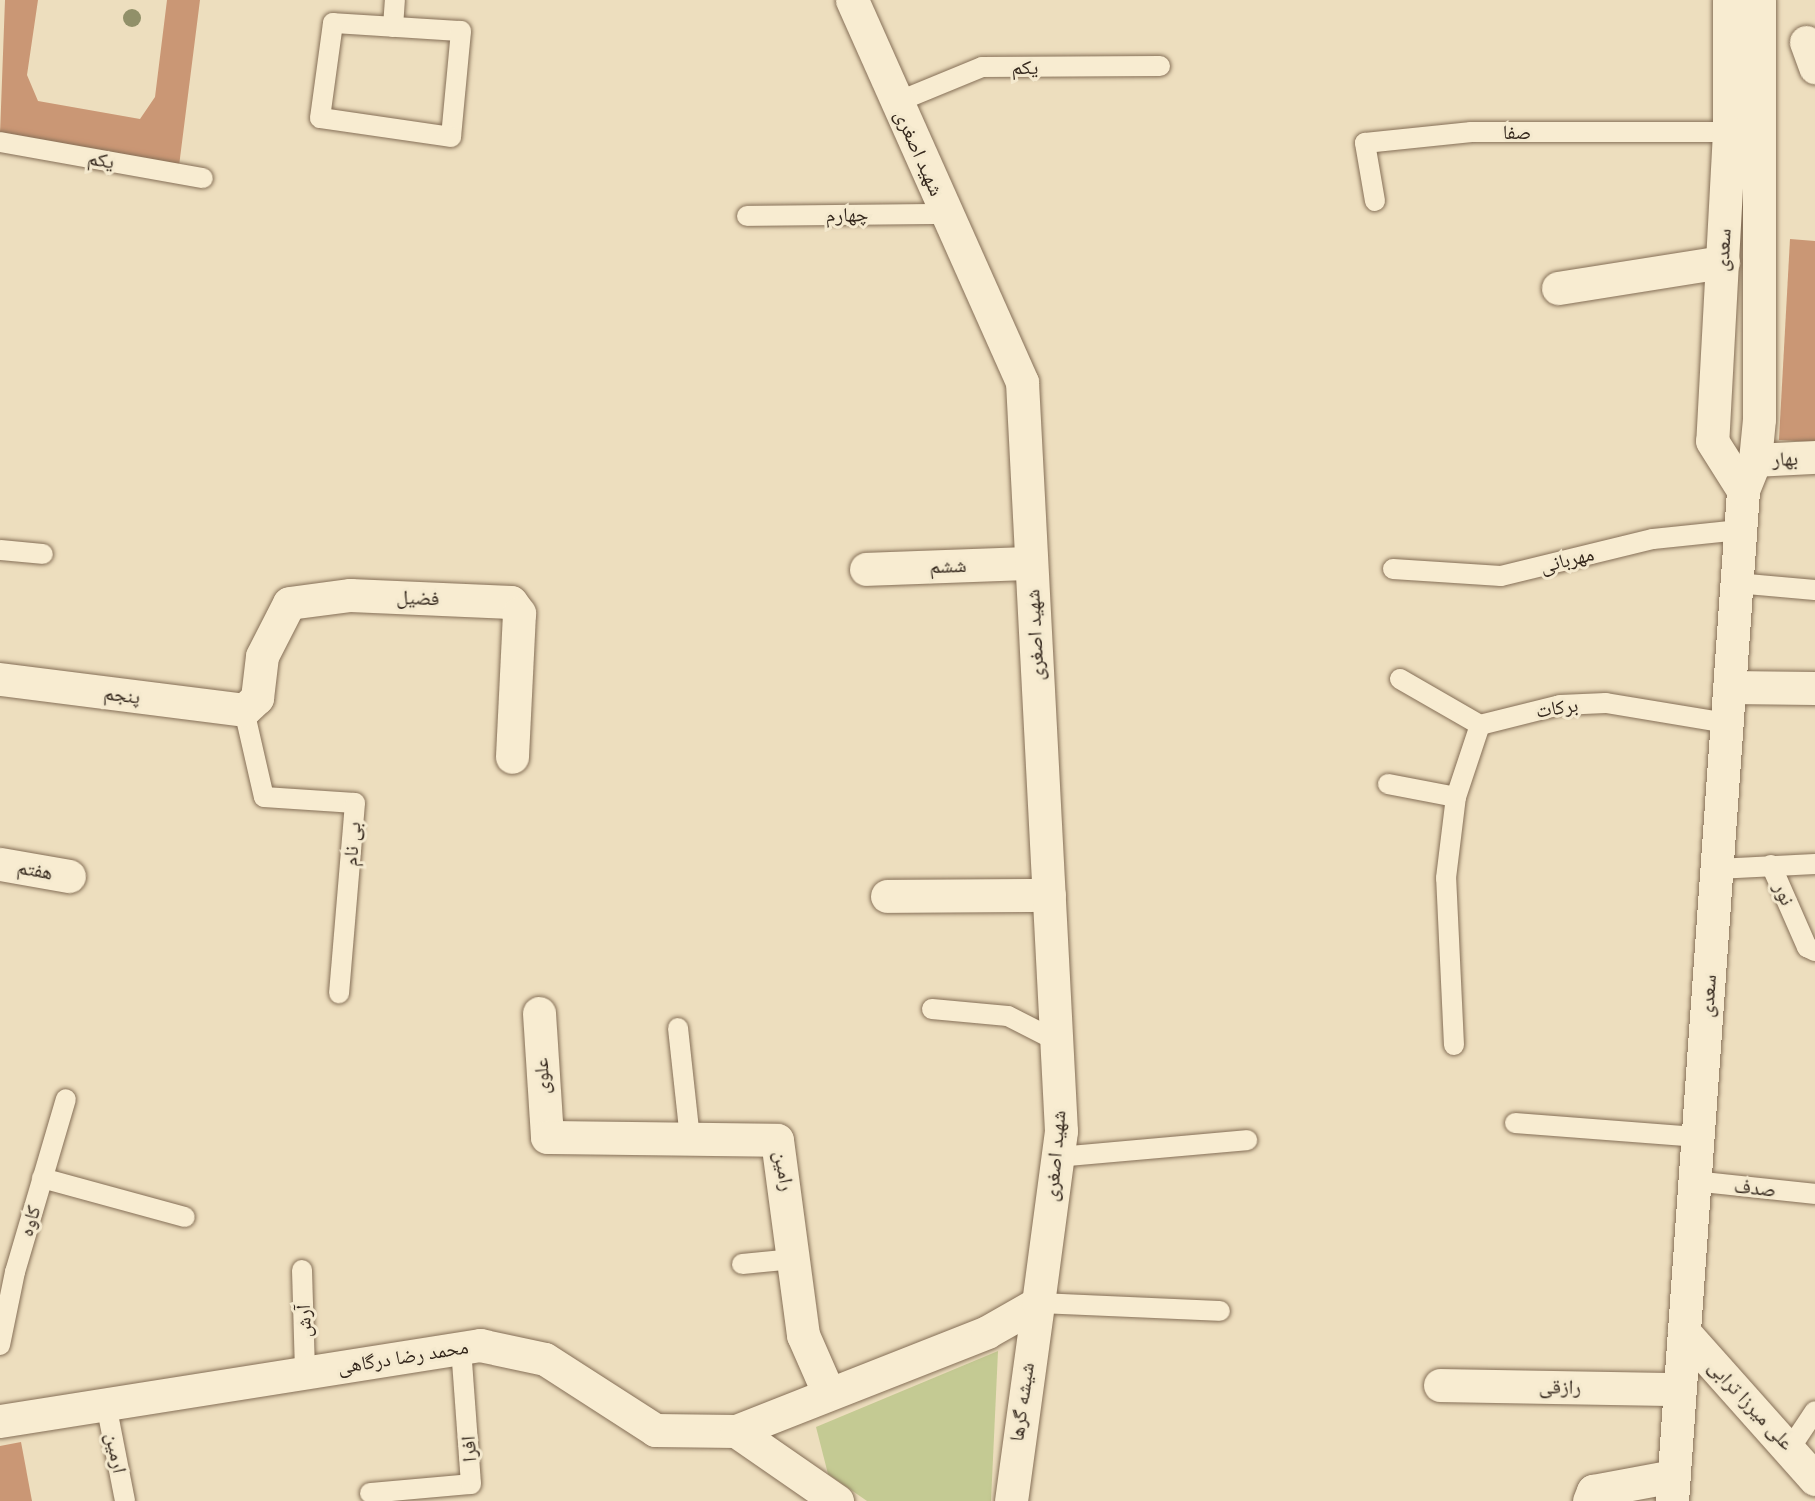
<!DOCTYPE html>
<meta charset="utf-8">
<style>
body{margin:0}
#map{position:relative;width:1815px;height:1501px;overflow:hidden;background:#eddebe;font-family:"Roboto Serif","Noto Naskh Arabic",serif}
div>[style]{position:absolute}
[style*='--x']{left:calc(var(--x)*1px);top:calc(var(--y)*1px);width:calc(var(--w)*1px);rotate:calc(var(--a)*1deg)}
.green>*{inset:0;background:#c4ca93}
.building>*{inset:0;background:#ca9775}
.roads{filter:drop-shadow(0 0 2px #856f57) drop-shadow(0 0 2px #856f57)}
.lane>*{height:20px;margin:-10px;padding:0 10px;transform-origin:10px;border-radius:10px;background:#f8ecd1}
.street>*{height:33px;margin:-16.5px;padding:0 16.5px;transform-origin:16.5px;border-radius:16.5px;background:#f8ecd1}
.secondary>*{height:33px;margin:-16.5px;padding:0 16.5px;transform-origin:16.5px;border-radius:16.5px;background:#f8ecd1}
.trees>*{width:18px;height:18px;margin:-9px;border-radius:50%;background:#919069}
span{translate:-50% -50%;white-space:nowrap;text-align:center;line-height:1.15;-webkit-text-stroke:6px #f4e9ce;paint-order:stroke}
.street-label{font-size:20px;color:#34271c}
</style>
<div id="map">
<div class="green">
<div style="clip-path:polygon(998px 1351px,991px 1501px,867px 1501px,828px 1474px,816px 1427px)"></div>
</div>
<div class="building">
<div style="clip-path:polygon(5px 0,38px 0,27px 75px,38px 101px,140px 119px,155px 97px,167px 0,200px 0,179px 166px,0 134px)"></div>
<div style="clip-path:polygon(1790px 239px,1815px 241px,1815px 442px,1779px 440px)"></div>
<div style="clip-path:polygon(21px 1442px,32px 1501px,0 1501px,0 1446px)"></div>
</div>
<div class="roads">
<div class="lane">
<div style="--x:333;--y:23;--w:128;--a:3.6"></div>
<div style="--x:461;--y:31;--w:106;--a:95.4"></div>
<div style="--x:451;--y:137;--w:132;--a:-171.7"></div>
<div style="--x:320;--y:118;--w:96;--a:-82.2"></div>
<div style="--x:393;--y:27;--w:27;--a:-86"></div>
<div style="--x:897;--y:102;--w:92;--a:-22.4"></div>
<div style="--x:982;--y:67;--w:178;--a:-0.3"></div>
<div style="--x:0;--y:142;--w:206;--a:10.1"></div>
<div style="--x:1375;--y:201;--w:59;--a:-99.8"></div>
<div style="--x:1365;--y:143;--w:107;--a:-5.9"></div>
<div style="--x:1471;--y:132;--w:258;--a:0"></div>
<div style="--x:747;--y:216;--w:200;--a:-0.6"></div>
<div style="--x:0;--y:550;--w:43;--a:5.3"></div>
<div style="--x:1393;--y:569;--w:108;--a:3.7"></div>
<div style="--x:1501;--y:576;--w:156;--a:-13.7"></div>
<div style="--x:1653;--y:539;--w:87;--a:-5.9"></div>
<div style="--x:1736;--y:583;--w:79;--a:5.1"></div>
<div style="--x:1400;--y:679;--w:92;--a:29.9"></div>
<div style="--x:1480;--y:725;--w:82;--a:-14"></div>
<div style="--x:1560;--y:705;--w:46;--a:-2.5"></div>
<div style="--x:1606;--y:703;--w:123;--a:9.4"></div>
<div style="--x:244;--y:710;--w:89;--a:77.1"></div>
<div style="--x:264;--y:797;--w:91;--a:3.8"></div>
<div style="--x:355;--y:803;--w:191;--a:94.8"></div>
<div style="--x:1388;--y:784;--w:69;--a:10.8"></div>
<div style="--x:1771;--y:865;--w:90;--a:66.3"></div>
<div style="--x:1807;--y:947;--w:9;--a:27"></div>
<div style="--x:1717;--y:869;--w:98;--a:-2.9"></div>
<div style="--x:932;--y:1009;--w:76;--a:5.3"></div>
<div style="--x:1008;--y:1016;--w:55;--a:27"></div>
<div style="--x:678;--y:1028;--w:112;--a:83.8"></div>
<div style="--x:1454;--y:1045;--w:167;--a:-92.7"></div>
<div style="--x:1446;--y:878;--w:82;--a:-83"></div>
<div style="--x:1456;--y:797;--w:76;--a:-71.6"></div>
<div style="--x:1515;--y:1123;--w:184;--a:4.4"></div>
<div style="--x:1058;--y:1157;--w:190;--a:-5.1"></div>
<div style="--x:42;--y:1178;--w:148;--a:15.3"></div>
<div style="--x:1694;--y:1181;--w:122;--a:6.1"></div>
<div style="--x:742;--y:1264;--w:52;--a:-5.5"></div>
<div style="--x:302;--y:1270;--w:103;--a:88.3"></div>
<div style="--x:1038;--y:1303;--w:182;--a:2.5"></div>
<div style="--x:0;--y:1345;--w:75;--a:-78.4"></div>
<div style="--x:15;--y:1272;--w:180;--a:-73.6"></div>
<div style="--x:106;--y:1404;--w:99;--a:78.9"></div>
<div style="--x:1791;--y:1447;--w:43;--a:-56.3"></div>
<div style="--x:370;--y:1493;--w:101;--a:-5.1"></div>
<div style="--x:471;--y:1484;--w:136;--a:-94.2"></div>
</div>
<div class="street">
<div style="--x:1806;--y:42;--w:27;--a:70"></div>
<div style="--x:1558;--y:288;--w:167;--a:-9"></div>
<div style="--x:1755;--y:460;--w:60;--a:-2.9"></div>
<div style="--x:866;--y:569;--w:165;--a:-2.1"></div>
<div style="--x:0;--y:679;--w:246;--a:7.2"></div>
<div style="--x:244;--y:710;--w:18;--a:-43"></div>
<div style="--x:257;--y:698;--w:42;--a:-83.2"></div>
<div style="--x:262;--y:656;--w:59;--a:-63"></div>
<div style="--x:289;--y:603;--w:62;--a:-7.5"></div>
<div style="--x:350;--y:595;--w:161;--a:2.5"></div>
<div style="--x:511;--y:602;--w:14;--a:54"></div>
<div style="--x:519;--y:613;--w:144;--a:92.8"></div>
<div style="--x:1729;--y:687;--w:86;--a:0.7"></div>
<div style="--x:0;--y:864;--w:70;--a:9.9"></div>
<div style="--x:887;--y:896;--w:162;--a:-0.4"></div>
<div style="--x:539;--y:1013;--w:124;--a:86.3"></div>
<div style="--x:547;--y:1137;--w:230;--a:0.7"></div>
<div style="--x:777;--y:1140;--w:197;--a:82.4"></div>
<div style="--x:803;--y:1335;--w:62;--a:66.3"></div>
<div style="--x:1440;--y:1385;--w:240;--a:1"></div>
<div style="--x:0;--y:1421;--w:486;--a:-9"></div>
<div style="--x:480;--y:1345;--w:66;--a:12.2"></div>
<div style="--x:545;--y:1359;--w:131;--a:32.8"></div>
<div style="--x:655;--y:1430;--w:81;--a:0.7"></div>
<div style="--x:736;--y:1431;--w:123;--a:34.7"></div>
<div style="--x:736;--y:1431;--w:270;--a:-21.5"></div>
<div style="--x:987;--y:1332;--w:59;--a:-29.6"></div>
<div style="--x:1011;--y:1501;--w:200;--a:-82.2"></div>
<div style="--x:1589;--y:1501;--w:11;--a:-68"></div>
<div style="--x:1593;--y:1491;--w:82;--a:-10.5"></div>
</div>
<div class="secondary">
<div style="--x:852;--y:0;--w:418;--a:66"></div>
<div style="--x:1022;--y:382;--w:750;--a:87.02"></div>
<div style="--x:1061;--y:1131;--w:174;--a:97.6"></div>
<div style="--x:1729;--y:0;--w:132;--a:90"></div>
<div style="--x:1729;--y:132;--w:309;--a:93.1"></div>
<div style="--x:1712;--y:441;--w:58;--a:57.7"></div>
<div style="--x:1684;--y:1332;--w:197;--a:48.3"></div>
<div style="--x:1672;--y:1501;--w:1013;--a:-85.98"></div>
<div style="--x:1743;--y:490;--w:32;--a:-68"></div>
<div style="--x:1755;--y:460;--w:41;--a:-84.4"></div>
<div style="--x:1759;--y:419;--w:419;--a:-90"></div>
</div>
</div>
<div class="trees">
<div style="left:132px;top:18px"></div>
</div>
<div class="street-label">
<span style="left:1025px;top:67px">یکم</span>
<span style="left:1517px;top:132px">صفا</span>
<span style="left:919px;top:153px;rotate:66deg">شهید اصغری</span>
<span style="left:101px;top:160px;rotate:10deg">یکم</span>
<span style="left:847px;top:215px;rotate:-1deg">چهارم</span>
<span style="left:1723px;top:250px;rotate:-87deg">سعدی</span>
<span style="left:1785px;top:459px;rotate:-3deg">بهار</span>
<span style="left:1567px;top:560px;rotate:-14deg">مهربانی</span>
<span style="left:948px;top:566px;rotate:-2deg">ششم</span>
<span style="left:418px;top:598px;rotate:2deg">فضیل</span>
<span style="left:1035px;top:635px;rotate:-93deg">شهید اصغری</span>
<span style="left:122px;top:695px;rotate:7deg">پنجم</span>
<span style="left:1557px;top:708px;rotate:-9deg">برکات</span>
<span style="left:352px;top:844px;rotate:-85deg">بی نام</span>
<span style="left:35px;top:870px;rotate:10deg">هفتم</span>
<span style="left:1784px;top:894px;rotate:66deg">نور</span>
<span style="left:1708px;top:996px;rotate:-86deg">سعدی</span>
<span style="left:542px;top:1076px;rotate:-93deg">علوی</span>
<span style="left:1055px;top:1156px;rotate:-85deg">شهید اصغری</span>
<span style="left:784px;top:1171px;rotate:80deg">رامین</span>
<span style="left:1755px;top:1188px;rotate:6deg">صدف</span>
<span style="left:30px;top:1221px;rotate:-73deg">کاوه</span>
<span style="left:304px;top:1321px;rotate:-92deg">آرش</span>
<span style="left:403px;top:1357px;rotate:-9deg">محمد رضا درگاهی</span>
<span style="left:1560px;top:1387px;rotate:1deg">رازقی</span>
<span style="left:1022px;top:1402px;rotate:-82deg">شیشه گرها</span>
<span style="left:1751px;top:1405px;rotate:47deg">علی میرزا ترابی</span>
<span style="left:469px;top:1449px;rotate:-94deg">افرا</span>
<span style="left:116px;top:1453px;rotate:79deg">ارمین</span>
</div>
</div>
